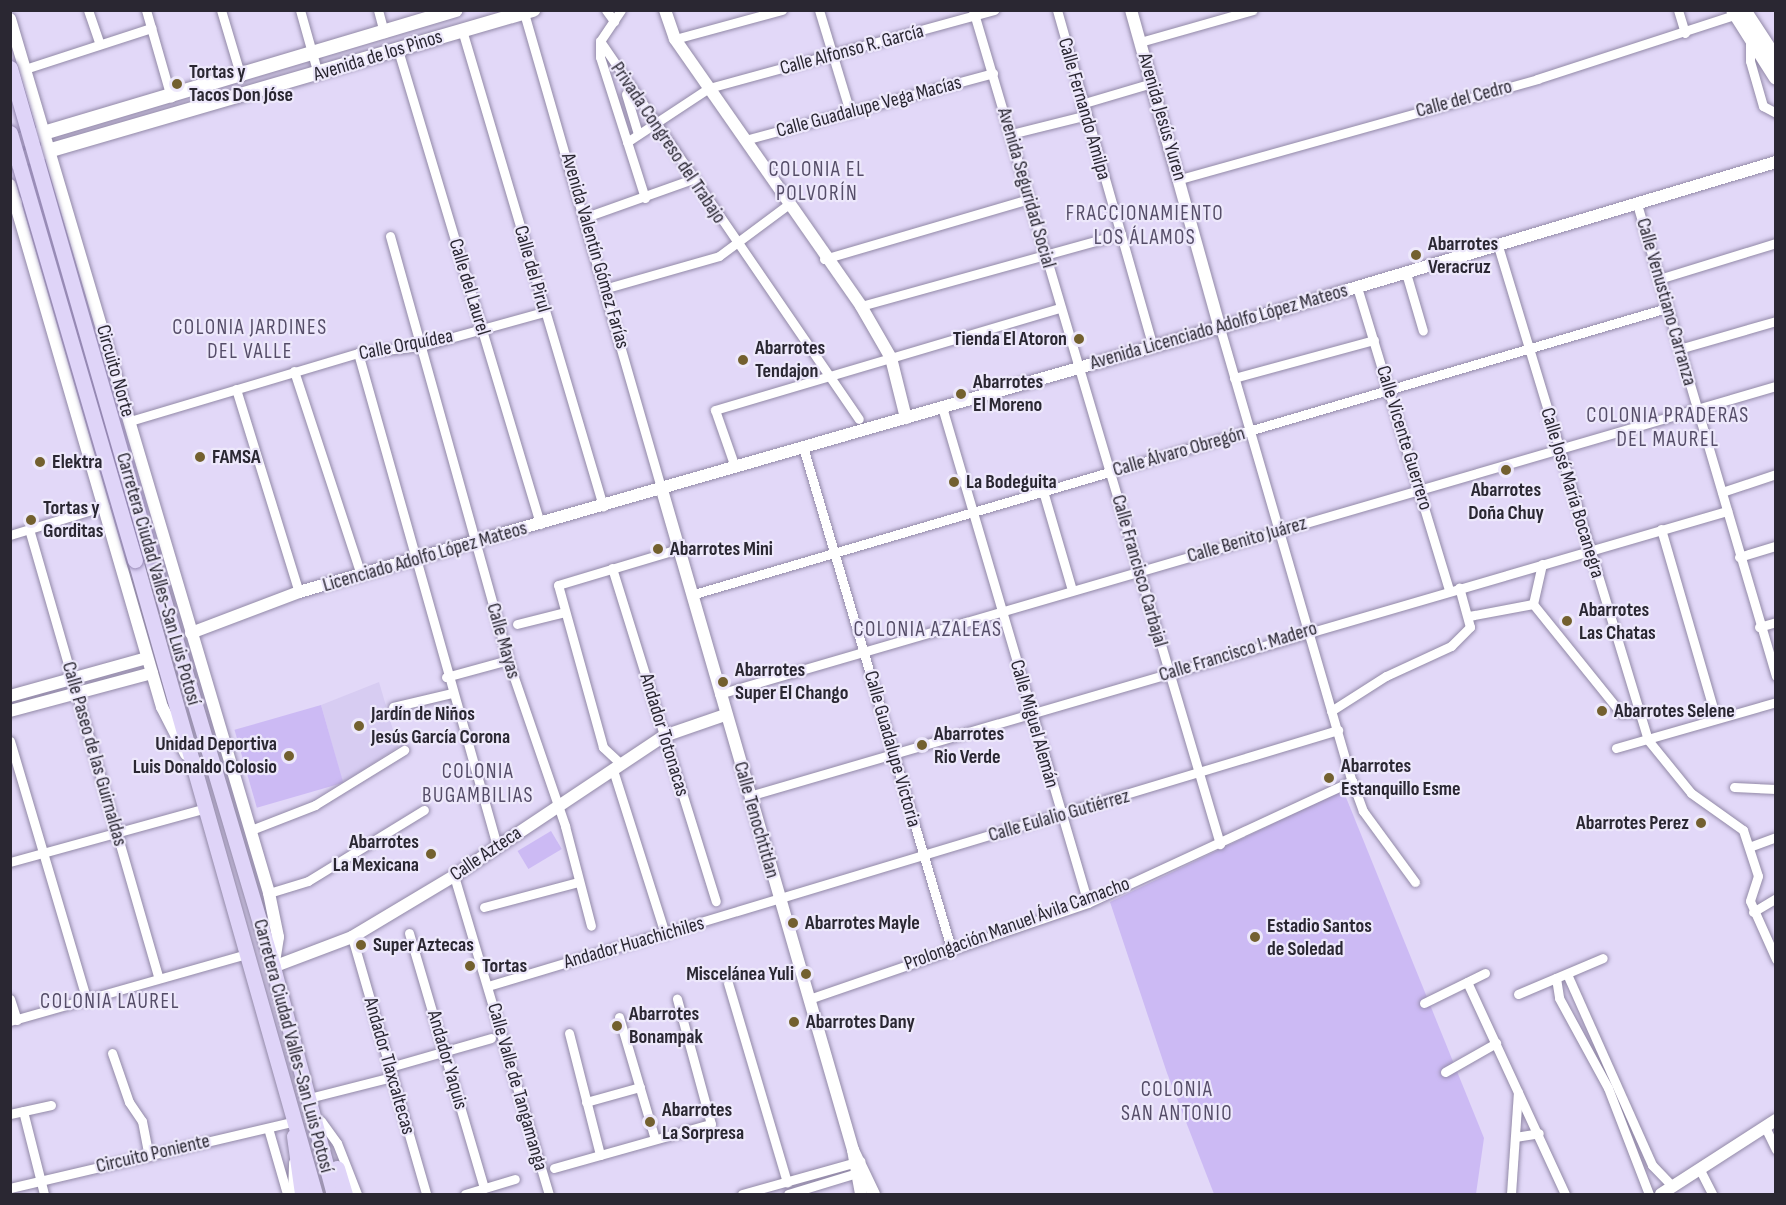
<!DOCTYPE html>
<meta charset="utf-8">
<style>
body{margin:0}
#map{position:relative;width:1786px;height:1205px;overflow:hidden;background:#e2d8f8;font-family:"Sofia Sans Condensed",sans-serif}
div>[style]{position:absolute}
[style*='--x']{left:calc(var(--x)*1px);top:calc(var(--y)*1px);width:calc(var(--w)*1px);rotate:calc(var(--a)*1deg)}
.built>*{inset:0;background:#d7ccf2}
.green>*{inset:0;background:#ccbaf4;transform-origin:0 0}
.roads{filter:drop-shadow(0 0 2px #9289a7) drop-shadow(0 0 2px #9289a7)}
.minor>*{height:9px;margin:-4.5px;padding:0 4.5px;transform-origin:4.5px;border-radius:4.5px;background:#fff}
.tertiary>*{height:12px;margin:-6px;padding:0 6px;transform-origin:6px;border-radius:6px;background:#fff}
.secondary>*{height:14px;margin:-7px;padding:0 7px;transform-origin:7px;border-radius:7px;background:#fff}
.primary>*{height:15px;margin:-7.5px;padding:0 7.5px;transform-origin:7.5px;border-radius:7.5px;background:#dfd4f8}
.bridges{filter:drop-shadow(0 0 2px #9285b0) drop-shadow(0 0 2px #9285b0)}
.primary-bridge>*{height:15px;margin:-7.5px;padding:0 7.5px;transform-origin:7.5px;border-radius:7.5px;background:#dfd4f8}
.dots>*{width:16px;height:16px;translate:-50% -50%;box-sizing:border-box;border:3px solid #ede8fb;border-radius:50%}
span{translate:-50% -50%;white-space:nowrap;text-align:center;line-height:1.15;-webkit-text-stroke:4.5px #ede8fb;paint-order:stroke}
.street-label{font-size:20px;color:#2a2732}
.poi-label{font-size:20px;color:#2a2732;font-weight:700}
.left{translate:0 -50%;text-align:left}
.right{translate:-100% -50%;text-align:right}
.neighbourhood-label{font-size:21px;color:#554d68;letter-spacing:1.5px}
.frame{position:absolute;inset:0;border:12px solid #2a2732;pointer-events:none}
</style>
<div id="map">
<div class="built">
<div style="clip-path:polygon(379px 682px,398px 747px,343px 783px,321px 705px)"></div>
</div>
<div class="green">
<div style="left:321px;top:705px;width:81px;height:90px;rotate:74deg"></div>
<div style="clip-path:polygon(1343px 790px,1484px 1138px,1476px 1194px,1214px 1194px,1167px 1073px,1110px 902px)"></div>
<div style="left:551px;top:831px;width:21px;height:39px;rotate:59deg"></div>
</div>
<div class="roads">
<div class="minor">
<div style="--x:88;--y:10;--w:36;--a:71"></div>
<div style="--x:146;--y:10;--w:91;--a:74"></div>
<div style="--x:221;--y:10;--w:70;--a:73.4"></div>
<div style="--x:300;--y:10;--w:66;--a:74.3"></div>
<div style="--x:378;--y:10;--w:24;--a:75"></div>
<div style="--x:606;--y:10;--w:14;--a:54"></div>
<div style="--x:621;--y:10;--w:37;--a:124"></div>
<div style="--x:600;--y:41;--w:16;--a:90"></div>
<div style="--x:600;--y:57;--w:148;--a:72.3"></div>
<div style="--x:819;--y:10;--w:107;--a:73.1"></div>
<div style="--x:973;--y:10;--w:870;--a:73.5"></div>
<div style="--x:1057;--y:10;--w:349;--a:74.1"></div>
<div style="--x:1678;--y:10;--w:24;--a:73"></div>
<div style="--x:524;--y:13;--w:497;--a:73.9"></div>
<div style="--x:462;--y:30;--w:497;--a:73.5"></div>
<div style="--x:675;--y:39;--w:111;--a:-15.2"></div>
<div style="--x:1750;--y:40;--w:21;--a:90"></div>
<div style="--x:1750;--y:61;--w:47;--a:73.9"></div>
<div style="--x:1763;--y:106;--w:15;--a:28"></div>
<div style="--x:600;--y:41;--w:458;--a:55.6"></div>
<div style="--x:1140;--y:42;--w:117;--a:-15.8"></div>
<div style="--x:398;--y:50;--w:495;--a:73.3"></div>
<div style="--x:25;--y:69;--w:133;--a:-18"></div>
<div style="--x:626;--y:94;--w:42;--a:73.3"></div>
<div style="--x:1081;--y:104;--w:74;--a:-16.5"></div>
<div style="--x:1011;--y:134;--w:75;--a:-13.9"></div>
<div style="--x:745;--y:140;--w:257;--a:-15.1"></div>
<div style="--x:627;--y:142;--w:98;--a:-33.4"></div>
<div style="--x:709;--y:88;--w:296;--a:-15.3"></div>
<div style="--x:1180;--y:179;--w:371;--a:-15.6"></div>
<div style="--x:1537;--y:79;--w:213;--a:-18"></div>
<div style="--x:1637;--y:204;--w:492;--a:73.6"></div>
<div style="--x:586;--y:217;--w:114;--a:-19.6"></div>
<div style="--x:390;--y:236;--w:440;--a:74.4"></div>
<div style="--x:508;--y:660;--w:176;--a:71"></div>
<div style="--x:565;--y:826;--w:103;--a:75.4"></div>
<div style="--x:1498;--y:246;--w:516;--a:73.11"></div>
<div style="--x:1648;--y:740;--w:68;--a:50.9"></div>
<div style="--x:1691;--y:793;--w:64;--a:35.4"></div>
<div style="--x:1743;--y:830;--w:48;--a:71.9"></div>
<div style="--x:1758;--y:876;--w:26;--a:108"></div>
<div style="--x:1750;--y:901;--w:64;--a:65.9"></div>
<div style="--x:824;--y:259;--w:214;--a:-16.3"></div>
<div style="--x:1406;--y:273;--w:60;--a:73.7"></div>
<div style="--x:1659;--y:279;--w:122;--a:-17.1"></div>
<div style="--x:1357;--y:287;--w:316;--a:73.1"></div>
<div style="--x:607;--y:288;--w:116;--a:-15.9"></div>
<div style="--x:719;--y:256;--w:84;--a:-36.7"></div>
<div style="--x:861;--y:306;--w:270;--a:-15.5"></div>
<div style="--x:1220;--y:328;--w:472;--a:73.8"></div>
<div style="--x:1352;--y:781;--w:32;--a:70"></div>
<div style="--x:1363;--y:811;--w:88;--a:53.8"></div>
<div style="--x:1679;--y:349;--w:101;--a:-16.1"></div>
<div style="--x:358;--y:353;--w:512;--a:74.25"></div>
<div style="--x:294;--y:371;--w:215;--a:71.8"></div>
<div style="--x:1234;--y:378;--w:145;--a:-15.2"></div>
<div style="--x:236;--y:389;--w:213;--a:72.8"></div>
<div style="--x:942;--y:407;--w:517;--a:73.6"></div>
<div style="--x:130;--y:421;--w:238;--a:-16.6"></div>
<div style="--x:358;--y:353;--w:63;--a:-6.3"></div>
<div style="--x:421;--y:346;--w:128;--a:-15.5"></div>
<div style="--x:803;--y:447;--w:522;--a:73.54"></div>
<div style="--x:735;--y:467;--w:60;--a:-109.3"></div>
<div style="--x:715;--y:410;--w:360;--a:-16.5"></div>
<div style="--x:1043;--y:491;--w:103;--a:73.7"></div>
<div style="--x:1722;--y:492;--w:57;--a:-18.4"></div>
<div style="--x:29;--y:529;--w:467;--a:73.9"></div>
<div style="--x:1661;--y:529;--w:197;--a:73.8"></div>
<div style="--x:10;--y:535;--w:99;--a:-17"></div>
<div style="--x:1739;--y:557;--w:39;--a:-17"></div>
<div style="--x:612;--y:568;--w:349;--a:72.7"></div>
<div style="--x:691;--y:595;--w:1017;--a:-16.39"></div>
<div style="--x:1533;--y:604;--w:140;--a:51.1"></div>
<div style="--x:1621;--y:713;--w:18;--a:-3"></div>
<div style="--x:1533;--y:604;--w:41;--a:-77.3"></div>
<div style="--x:1469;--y:616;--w:65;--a:-10.6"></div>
<div style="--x:517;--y:624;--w:49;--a:-14"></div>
<div style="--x:1759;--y:627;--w:18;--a:-16"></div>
<div style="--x:446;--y:677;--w:64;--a:-15.3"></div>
<div style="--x:719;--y:694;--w:1101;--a:-16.25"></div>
<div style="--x:393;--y:707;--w:61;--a:-13.3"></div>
<div style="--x:1331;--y:711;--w:65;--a:-32.5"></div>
<div style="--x:1386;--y:676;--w:72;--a:-24.8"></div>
<div style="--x:1451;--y:646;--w:27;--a:-45"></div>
<div style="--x:1470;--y:627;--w:41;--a:-105.4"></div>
<div style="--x:10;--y:741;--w:271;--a:73.5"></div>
<div style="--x:1616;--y:748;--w:166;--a:-16"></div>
<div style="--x:621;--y:764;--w:25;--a:-137"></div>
<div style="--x:603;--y:747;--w:168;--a:-105.5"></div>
<div style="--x:558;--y:585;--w:125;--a:-16.7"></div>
<div style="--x:613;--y:770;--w:172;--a:72.4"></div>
<div style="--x:1734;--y:787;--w:42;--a:2.7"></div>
<div style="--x:749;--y:796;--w:1019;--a:-16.25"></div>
<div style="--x:251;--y:830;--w:69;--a:-21.3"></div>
<div style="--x:315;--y:805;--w:105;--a:-31.7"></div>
<div style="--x:1749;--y:847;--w:29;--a:-20"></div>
<div style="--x:10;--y:862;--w:203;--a:-15.4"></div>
<div style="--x:454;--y:876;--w:332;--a:73.4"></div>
<div style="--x:269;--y:893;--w:41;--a:-17.1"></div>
<div style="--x:308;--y:881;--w:136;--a:-31.5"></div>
<div style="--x:484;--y:907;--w:97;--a:-14.9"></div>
<div style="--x:1753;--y:912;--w:27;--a:-31"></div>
<div style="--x:409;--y:933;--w:266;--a:73.6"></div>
<div style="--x:352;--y:937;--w:267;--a:73.9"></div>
<div style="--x:1567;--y:974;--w:209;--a:66"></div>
<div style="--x:1652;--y:1165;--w:30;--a:46"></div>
<div style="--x:1556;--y:978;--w:20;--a:81"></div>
<div style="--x:1559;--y:998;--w:102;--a:61.4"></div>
<div style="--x:1608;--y:1088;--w:114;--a:68.9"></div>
<div style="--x:1467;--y:982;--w:234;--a:65.2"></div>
<div style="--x:728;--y:983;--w:208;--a:73.5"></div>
<div style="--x:488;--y:986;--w:888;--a:-16.76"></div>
<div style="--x:1518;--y:994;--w:92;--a:-23"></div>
<div style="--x:10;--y:999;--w:22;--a:72"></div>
<div style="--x:809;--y:999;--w:295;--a:-19"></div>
<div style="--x:1088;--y:903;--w:291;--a:-24.8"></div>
<div style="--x:1424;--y:1003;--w:68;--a:-26.2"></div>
<div style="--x:619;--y:1017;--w:127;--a:73.6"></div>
<div style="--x:10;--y:1021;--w:246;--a:-15.8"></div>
<div style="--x:569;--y:1033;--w:126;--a:75.7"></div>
<div style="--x:112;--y:1053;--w:52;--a:70.9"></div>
<div style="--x:129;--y:1102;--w:23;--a:56"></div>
<div style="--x:142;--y:1121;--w:36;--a:79"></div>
<div style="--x:390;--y:1067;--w:105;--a:-16"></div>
<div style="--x:1445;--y:1072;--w:59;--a:-29.6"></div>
<div style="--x:309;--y:1098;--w:86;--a:-14.2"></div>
<div style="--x:586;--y:1102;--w:56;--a:-15.5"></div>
<div style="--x:23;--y:1111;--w:86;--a:75.8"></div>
<div style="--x:10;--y:1114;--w:42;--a:-12.4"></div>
<div style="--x:321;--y:1121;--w:27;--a:54"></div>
<div style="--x:337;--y:1143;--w:55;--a:68.6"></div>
<div style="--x:1765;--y:1127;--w:25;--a:64"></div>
<div style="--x:268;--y:1128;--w:69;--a:73.9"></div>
<div style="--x:1515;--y:1137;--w:24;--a:-9"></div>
<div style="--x:554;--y:1168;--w:163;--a:-15.7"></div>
<div style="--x:711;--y:1124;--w:130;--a:-105.2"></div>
<div style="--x:1700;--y:1170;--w:27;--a:63"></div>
<div style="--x:10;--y:1188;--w:293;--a:-13.2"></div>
<div style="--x:292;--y:1194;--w:32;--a:-88"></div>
<div style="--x:465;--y:1194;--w:52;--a:-16.7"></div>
<div style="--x:742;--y:1194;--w:123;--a:-15.6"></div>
<div style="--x:788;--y:1194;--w:78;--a:-17"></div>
<div style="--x:1511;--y:1194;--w:102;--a:-86.1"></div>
</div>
<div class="tertiary">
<div style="--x:665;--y:10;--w:31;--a:71"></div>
<div style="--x:675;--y:39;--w:325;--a:55.1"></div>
<div style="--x:861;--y:306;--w:60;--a:60"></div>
<div style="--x:891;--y:358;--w:62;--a:76"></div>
<div style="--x:1131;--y:10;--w:330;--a:74.4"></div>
<div style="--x:10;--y:19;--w:912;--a:73.49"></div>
<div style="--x:269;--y:893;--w:45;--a:78.4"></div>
<div style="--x:278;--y:937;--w:30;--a:99"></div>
<div style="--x:10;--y:185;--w:544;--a:73.77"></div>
<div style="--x:162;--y:707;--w:53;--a:62.9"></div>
<div style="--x:662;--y:490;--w:687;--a:73.86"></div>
<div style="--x:853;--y:1150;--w:49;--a:64.5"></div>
<div style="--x:191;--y:633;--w:116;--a:-20.8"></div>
<div style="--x:299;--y:592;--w:1025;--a:-16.03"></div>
<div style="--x:1284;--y:309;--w:513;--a:-16.64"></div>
<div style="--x:10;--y:696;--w:142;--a:-15.5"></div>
<div style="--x:10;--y:711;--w:147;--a:-15"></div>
<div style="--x:273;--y:967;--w:85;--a:-20.8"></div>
<div style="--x:352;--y:937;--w:119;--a:-30.9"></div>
<div style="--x:454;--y:876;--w:252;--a:-33.7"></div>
<div style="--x:664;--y:736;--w:65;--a:-19"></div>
<div style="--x:853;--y:1150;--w:45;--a:79.7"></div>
<div style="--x:1661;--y:1194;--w:137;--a:-32.8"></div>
</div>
<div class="secondary">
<div style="--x:1733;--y:10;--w:80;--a:57.7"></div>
<div style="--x:1744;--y:10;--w:59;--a:56.9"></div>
<div style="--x:10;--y:143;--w:465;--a:-16.6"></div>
<div style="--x:10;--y:162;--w:545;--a:-16.21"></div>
<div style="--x:10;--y:197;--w:7;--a:45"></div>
</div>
<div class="primary">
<div style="--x:150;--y:554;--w:431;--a:73.4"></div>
<div style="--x:273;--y:967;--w:235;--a:75"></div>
<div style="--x:135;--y:560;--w:659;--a:74.15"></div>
<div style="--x:294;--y:1136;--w:59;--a:82.1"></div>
<div style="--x:337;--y:1168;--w:27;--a:73"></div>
</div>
</div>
<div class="bridges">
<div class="primary-bridge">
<div style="--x:10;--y:68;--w:506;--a:73.93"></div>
<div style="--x:10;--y:133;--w:445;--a:73.7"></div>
</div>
</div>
<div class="dots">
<div style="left:177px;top:84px;background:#73602f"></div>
<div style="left:1416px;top:255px;background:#73602f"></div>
<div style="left:1079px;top:339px;background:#73602f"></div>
<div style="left:743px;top:360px;background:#73602f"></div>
<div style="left:961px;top:394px;background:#73602f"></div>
<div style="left:200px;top:457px;background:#73602f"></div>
<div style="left:40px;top:462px;background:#73602f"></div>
<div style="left:1506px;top:470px;background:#73602f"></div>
<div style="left:954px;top:482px;background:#73602f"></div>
<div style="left:31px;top:520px;background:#73602f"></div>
<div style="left:658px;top:549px;background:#73602f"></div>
<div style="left:1567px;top:621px;background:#73602f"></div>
<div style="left:723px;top:682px;background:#73602f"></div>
<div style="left:1602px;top:711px;background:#73602f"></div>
<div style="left:359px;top:726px;background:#73602f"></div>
<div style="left:922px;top:745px;background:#73602f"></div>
<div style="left:289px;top:756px;background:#73602f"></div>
<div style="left:1329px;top:778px;background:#73602f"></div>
<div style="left:1701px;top:823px;background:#73602f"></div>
<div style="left:431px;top:854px;background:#73602f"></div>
<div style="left:793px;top:923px;background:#73602f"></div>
<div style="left:1255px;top:937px;background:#73602f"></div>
<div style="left:361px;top:945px;background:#73602f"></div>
<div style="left:470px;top:966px;background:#73602f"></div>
<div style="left:806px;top:974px;background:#73602f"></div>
<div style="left:794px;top:1022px;background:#73602f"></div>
<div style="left:617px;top:1026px;background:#73602f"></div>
<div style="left:650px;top:1122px;background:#73602f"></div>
</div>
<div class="street-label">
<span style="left:852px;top:50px;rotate:-15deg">Calle Alfonso R. García</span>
<span style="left:378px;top:56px;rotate:-17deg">Avenida de los Pinos</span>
<span style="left:1464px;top:99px;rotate:-15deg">Calle del Cedro</span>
<span style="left:869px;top:107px;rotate:-15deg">Calle Guadalupe Vega Macías</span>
<span style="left:1084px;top:109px;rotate:74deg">Calle Fernando Amilpa</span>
<span style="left:1162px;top:117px;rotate:74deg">Avenida Jesús Yuren</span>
<span style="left:668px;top:143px;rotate:56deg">Privada Congreso del Trabajo</span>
<span style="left:1026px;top:188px;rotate:74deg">Avenida Seguridad Social</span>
<span style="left:595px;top:251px;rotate:74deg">Avenida Valentín Gómez Farías</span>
<span style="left:532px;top:269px;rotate:74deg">Calle del Pirul</span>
<span style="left:469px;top:287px;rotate:73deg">Calle del Laurel</span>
<span style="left:1666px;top:302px;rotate:74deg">Calle Venustiano Carranza</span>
<span style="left:1219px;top:327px;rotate:-16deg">Avenida Licenciado Adolfo López Mateos</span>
<span style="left:406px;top:345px;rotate:-11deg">Calle Orquídea</span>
<span style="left:115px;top:371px;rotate:74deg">Circuito Norte</span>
<span style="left:1404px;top:438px;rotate:73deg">Calle Vicente Guerrero</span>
<span style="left:1179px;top:452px;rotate:-16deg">Calle Álvaro Obregón</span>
<span style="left:1572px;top:493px;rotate:73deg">Calle José María Bocanegra</span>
<span style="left:1247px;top:540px;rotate:-16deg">Calle Benito Juárez</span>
<span style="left:425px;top:557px;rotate:-16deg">Licenciado Adolfo López Mateos</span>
<span style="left:1139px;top:571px;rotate:74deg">Calle Francisco Carbajal</span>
<span style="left:158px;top:579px;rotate:74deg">Carretera Ciudad Valles-San Luis Potosí</span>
<span style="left:503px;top:641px;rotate:74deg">Calle Mayas</span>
<span style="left:1238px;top:652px;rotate:-17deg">Calle Francisco I. Madero</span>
<span style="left:1034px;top:724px;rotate:74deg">Calle Miguel Alemán</span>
<span style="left:664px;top:735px;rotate:73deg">Andador Totonacas</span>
<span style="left:892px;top:749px;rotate:74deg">Calle Guadalupe Victoria</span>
<span style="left:94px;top:754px;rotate:74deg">Calle Paseo de las Guirnaldas</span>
<span style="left:1059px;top:816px;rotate:-16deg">Calle Eulalio Gutiérrez</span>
<span style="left:756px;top:820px;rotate:74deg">Calle Tenochtitlan</span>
<span style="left:486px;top:854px;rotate:-34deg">Calle Azteca</span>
<span style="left:1017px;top:924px;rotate:-20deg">Prolongación Manuel Ávila Camacho</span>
<span style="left:634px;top:943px;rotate:-16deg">Andador Huachichiles</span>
<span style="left:293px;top:1046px;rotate:75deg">Carretera Ciudad Valles-San Luis Potosí</span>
<span style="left:447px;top:1060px;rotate:74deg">Andador Yaquis</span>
<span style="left:389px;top:1066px;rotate:74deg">Andador Tlaxcaltecas</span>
<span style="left:517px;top:1087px;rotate:74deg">Calle Valle de Tangamanga</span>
<span style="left:153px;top:1154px;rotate:-13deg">Circuito Poniente</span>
</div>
<div class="poi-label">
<span class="left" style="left:189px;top:84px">Tortas y<br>Tacos Don Jóse</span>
<span class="left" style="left:1428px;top:256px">Abarrotes<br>Veracruz</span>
<span class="right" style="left:1067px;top:339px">Tienda El Atoron</span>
<span class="left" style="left:755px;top:360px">Abarrotes<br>Tendajon</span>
<span class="left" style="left:973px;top:394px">Abarrotes<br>El Moreno</span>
<span class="left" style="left:212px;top:457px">FAMSA</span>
<span class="left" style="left:52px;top:462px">Elektra</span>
<span class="left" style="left:966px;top:482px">La Bodeguita</span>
<span style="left:1506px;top:502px">Abarrotes<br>Doña Chuy</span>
<span class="left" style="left:43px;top:520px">Tortas y<br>Gorditas</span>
<span class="left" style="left:670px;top:549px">Abarrotes Mini</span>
<span class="left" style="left:1579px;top:622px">Abarrotes<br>Las Chatas</span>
<span class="left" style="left:735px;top:682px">Abarrotes<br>Super El Chango</span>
<span class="left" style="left:1614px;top:711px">Abarrotes Selene</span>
<span class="left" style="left:371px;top:726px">Jardín de Niños<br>Jesús García Corona</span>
<span class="left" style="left:934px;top:746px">Abarrotes<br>Rio Verde</span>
<span class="right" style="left:277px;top:756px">Unidad Deportiva<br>Luis Donaldo Colosio</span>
<span class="left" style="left:1341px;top:778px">Abarrotes<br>Estanquillo Esme</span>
<span class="right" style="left:1689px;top:823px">Abarrotes Perez</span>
<span class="right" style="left:419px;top:854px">Abarrotes<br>La Mexicana</span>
<span class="left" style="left:805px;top:923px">Abarrotes Mayle</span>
<span class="left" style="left:1267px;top:938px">Estadio Santos<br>de Soledad</span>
<span class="left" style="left:373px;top:945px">Super Aztecas</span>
<span class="left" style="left:482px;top:966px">Tortas</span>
<span class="right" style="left:794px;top:974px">Miscelánea Yuli</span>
<span class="left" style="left:629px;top:1026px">Abarrotes<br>Bonampak</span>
<span class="left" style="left:806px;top:1022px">Abarrotes Dany</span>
<span class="left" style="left:662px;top:1122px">Abarrotes<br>La Sorpresa</span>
</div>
<div class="neighbourhood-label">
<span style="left:817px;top:182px">COLONIA EL<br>POLVORÍN</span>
<span style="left:1145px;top:226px">FRACCIONAMIENTO<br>LOS ÁLAMOS</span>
<span style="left:250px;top:340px">COLONIA JARDINES<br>DEL VALLE</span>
<span style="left:1668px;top:428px">COLONIA PRADERAS<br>DEL MAUREL</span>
<span style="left:928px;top:630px">COLONIA AZALEAS</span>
<span style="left:478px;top:784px">COLONIA<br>BUGAMBILIAS</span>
<span style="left:110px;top:1002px">COLONIA LAUREL</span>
<span style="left:1177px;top:1102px">COLONIA<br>SAN ANTONIO</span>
</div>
<div class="frame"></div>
</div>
